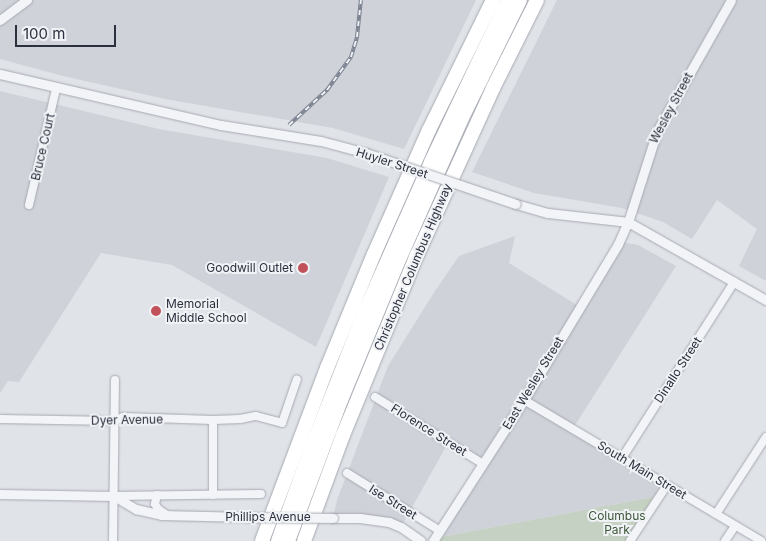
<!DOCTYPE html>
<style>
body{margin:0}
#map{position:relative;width:766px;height:541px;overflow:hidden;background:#e0e3e8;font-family:Inter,sans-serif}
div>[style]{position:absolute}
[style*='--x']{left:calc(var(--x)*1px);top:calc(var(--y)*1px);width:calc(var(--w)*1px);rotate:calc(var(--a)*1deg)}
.built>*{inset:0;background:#cfd2d9}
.green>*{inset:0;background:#c5d1c2}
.roads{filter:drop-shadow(0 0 1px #a6aab2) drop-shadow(0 0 1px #a6aab2)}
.minor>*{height:8px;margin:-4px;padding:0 4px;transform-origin:4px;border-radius:4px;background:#f3f4f7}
.tertiary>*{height:9px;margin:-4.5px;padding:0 4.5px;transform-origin:4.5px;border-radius:4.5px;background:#f3f4f7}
.motorway>*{height:14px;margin:-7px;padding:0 7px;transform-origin:7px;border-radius:7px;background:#fff}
.rail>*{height:4px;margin-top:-2px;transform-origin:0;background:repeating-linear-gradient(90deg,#f0f2f5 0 5.5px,#7b8290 0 11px);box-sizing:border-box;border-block:1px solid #7b8290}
.bridges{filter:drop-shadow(0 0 1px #a6aab2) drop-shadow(0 0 1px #a6aab2)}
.tertiary-bridge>*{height:9px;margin:-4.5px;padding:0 4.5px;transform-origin:4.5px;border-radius:4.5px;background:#f3f4f7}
.dots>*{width:14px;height:14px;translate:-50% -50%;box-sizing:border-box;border:2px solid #f0f2f5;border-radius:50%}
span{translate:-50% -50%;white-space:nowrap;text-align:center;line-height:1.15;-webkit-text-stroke:4px #f0f2f5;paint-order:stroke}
.street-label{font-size:12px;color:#2b303e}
.poi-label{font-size:12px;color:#2b303e}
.right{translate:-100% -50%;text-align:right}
.left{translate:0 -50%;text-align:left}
.park-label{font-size:12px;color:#3d5839}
.scale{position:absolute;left:15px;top:25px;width:101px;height:22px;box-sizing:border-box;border:2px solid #2b303e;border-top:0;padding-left:6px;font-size:15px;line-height:18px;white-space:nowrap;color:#2b303e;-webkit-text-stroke:4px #f0f2f5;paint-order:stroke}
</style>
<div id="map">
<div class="built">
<div style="clip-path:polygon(0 0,476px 0,404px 149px,333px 128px,165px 99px,63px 76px,0 59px)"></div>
<div style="clip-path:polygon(557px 0,766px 0,766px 281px,739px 266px,757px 229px,717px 200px,692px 239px,663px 222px,622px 208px,534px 193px,472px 172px)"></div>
<div style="clip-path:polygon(0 91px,159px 129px,327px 158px,389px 177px,316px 347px,172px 265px,101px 253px,19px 382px,8px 381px,0 393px)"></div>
<div style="clip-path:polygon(515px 236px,509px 263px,580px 307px,621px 242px,638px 245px,676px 266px,572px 430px,663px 485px,654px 497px,436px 538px,482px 464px,448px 443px,401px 527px,333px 518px,337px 500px,388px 366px,435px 291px,459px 256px)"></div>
</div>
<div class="green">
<div style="clip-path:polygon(654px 497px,627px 541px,434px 541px,436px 538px)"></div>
</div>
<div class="roads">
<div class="minor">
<div style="--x:29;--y:205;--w:119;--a:-76.9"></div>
<div style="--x:375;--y:397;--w:127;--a:31.8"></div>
<div style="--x:524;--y:400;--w:276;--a:30.7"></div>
<div style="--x:0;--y:419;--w:114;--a:1"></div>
<div style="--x:114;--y:421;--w:10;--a:-24"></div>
<div style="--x:123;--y:417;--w:90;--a:1.9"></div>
<div style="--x:213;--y:420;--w:27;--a:-2"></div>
<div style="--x:240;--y:419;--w:16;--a:-11"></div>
<div style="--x:256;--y:416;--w:27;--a:15"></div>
<div style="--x:282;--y:423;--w:46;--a:-71.2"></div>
<div style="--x:213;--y:420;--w:75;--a:90"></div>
<div style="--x:622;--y:458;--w:209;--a:-57.5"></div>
<div style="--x:347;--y:473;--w:110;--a:31.9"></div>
<div style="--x:157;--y:495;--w:9;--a:103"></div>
<div style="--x:155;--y:504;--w:6;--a:59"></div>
<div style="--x:158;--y:509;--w:11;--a:34"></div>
<div style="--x:114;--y:496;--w:147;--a:-0.8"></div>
<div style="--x:716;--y:514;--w:92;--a:-57"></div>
<div style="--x:113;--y:541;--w:161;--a:-89.3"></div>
<div style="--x:630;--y:541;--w:67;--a:-56.5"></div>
<div style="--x:725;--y:541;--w:18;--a:-56"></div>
</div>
<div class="tertiary">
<div style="--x:0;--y:20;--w:34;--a:-37"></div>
<div style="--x:0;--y:74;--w:227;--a:13"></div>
<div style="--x:221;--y:125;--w:101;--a:9.1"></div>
<div style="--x:321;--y:141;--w:47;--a:14.9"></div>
<div style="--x:516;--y:204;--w:33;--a:16"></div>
<div style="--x:548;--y:213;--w:81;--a:6.4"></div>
<div style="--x:628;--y:222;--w:159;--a:29.5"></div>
<div style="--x:0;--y:494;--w:114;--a:1"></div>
<div style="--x:114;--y:496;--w:26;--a:31"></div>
<div style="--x:136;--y:509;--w:26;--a:13"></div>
<div style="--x:161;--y:515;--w:88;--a:1.3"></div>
<div style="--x:333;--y:518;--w:27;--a:0"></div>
<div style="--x:360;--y:518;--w:29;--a:8"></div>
<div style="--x:389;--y:522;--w:13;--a:23"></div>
<div style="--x:401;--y:527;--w:24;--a:35"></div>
<div style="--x:433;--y:541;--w:168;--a:-57.2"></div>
<div style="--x:524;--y:400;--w:182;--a:-58.9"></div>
<div style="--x:618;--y:244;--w:24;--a:-66"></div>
<div style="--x:628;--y:222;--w:96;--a:-72.3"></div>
<div style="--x:657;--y:131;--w:150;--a:-60.5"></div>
</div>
<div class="motorway">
<div style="--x:262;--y:541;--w:185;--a:-69.4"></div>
<div style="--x:327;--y:368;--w:123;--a:-67.6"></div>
<div style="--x:374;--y:254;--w:136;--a:-66.1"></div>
<div style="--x:429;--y:130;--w:145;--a:-63.8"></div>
<div style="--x:278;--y:541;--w:98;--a:-70.3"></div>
<div style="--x:311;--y:449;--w:150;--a:-68.6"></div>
<div style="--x:366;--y:309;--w:161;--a:-66.1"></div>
<div style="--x:431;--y:162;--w:179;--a:-64.6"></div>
<div style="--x:288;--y:541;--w:151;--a:-69.4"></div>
<div style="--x:341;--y:400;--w:147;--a:-67.6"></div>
<div style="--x:397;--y:264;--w:160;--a:-66"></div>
<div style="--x:462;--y:118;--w:131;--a:-63.8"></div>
<div style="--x:304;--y:541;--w:113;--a:-69.8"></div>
<div style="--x:343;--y:435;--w:195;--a:-67.7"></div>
<div style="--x:417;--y:255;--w:183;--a:-65.5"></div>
<div style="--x:493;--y:88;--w:98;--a:-63.4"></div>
</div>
</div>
<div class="rail">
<div style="--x:289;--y:125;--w:52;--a:-42.6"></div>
<div style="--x:327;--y:90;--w:41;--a:-54"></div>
<div style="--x:351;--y:57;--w:21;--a:-73"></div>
<div style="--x:357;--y:37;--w:37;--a:-84"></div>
</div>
<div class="bridges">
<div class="tertiary-bridge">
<div style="--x:366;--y:153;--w:158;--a:18.8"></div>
<div style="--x:249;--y:517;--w:84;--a:0.7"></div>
</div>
</div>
<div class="dots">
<div style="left:303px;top:268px;background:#c1525b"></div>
<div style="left:156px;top:311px;background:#c1525b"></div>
</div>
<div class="street-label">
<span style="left:671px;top:108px;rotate:-62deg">Wesley Street</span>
<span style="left:43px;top:147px;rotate:-77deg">Bruce Court</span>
<span style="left:392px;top:163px;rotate:18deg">Huyler Street</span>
<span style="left:413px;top:267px;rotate:-67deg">Christopher Columbus Highway</span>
<span style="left:678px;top:370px;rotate:-57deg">Dinallo Street</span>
<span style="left:533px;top:383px;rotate:-59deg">East Wesley Street</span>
<span style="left:127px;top:420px;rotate:-1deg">Dyer Avenue</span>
<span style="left:429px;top:430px;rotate:32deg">Florence Street</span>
<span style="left:642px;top:470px;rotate:31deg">South Main Street</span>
<span style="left:393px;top:502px;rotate:32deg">Ise Street</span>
<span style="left:268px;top:517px">Phillips Avenue</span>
</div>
<div class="poi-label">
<span class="right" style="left:293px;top:268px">Goodwill Outlet</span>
<span class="left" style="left:166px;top:311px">Memorial<br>Middle School</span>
</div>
<div class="park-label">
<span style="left:617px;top:523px">Columbus<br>Park</span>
</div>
<div class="scale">100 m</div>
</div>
